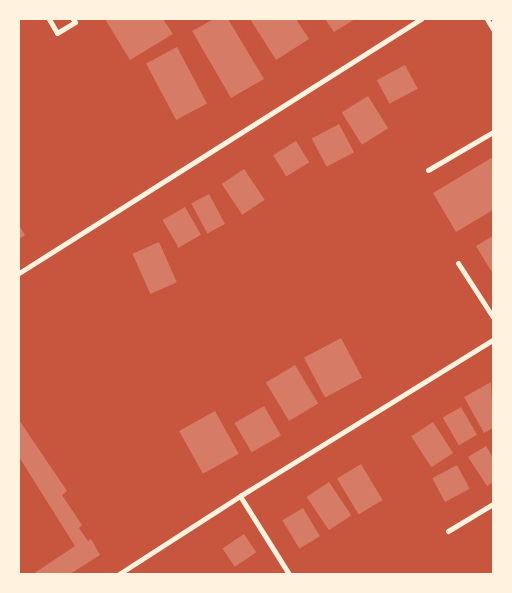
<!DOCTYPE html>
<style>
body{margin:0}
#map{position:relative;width:512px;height:593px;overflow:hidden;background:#c8553d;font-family:"Golos Text",sans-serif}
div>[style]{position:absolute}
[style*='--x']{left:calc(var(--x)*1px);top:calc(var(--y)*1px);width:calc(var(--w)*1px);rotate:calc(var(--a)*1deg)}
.building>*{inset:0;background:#d67c66;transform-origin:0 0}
.minor>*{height:5px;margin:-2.5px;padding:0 2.5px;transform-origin:2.5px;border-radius:2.5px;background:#fff3e0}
span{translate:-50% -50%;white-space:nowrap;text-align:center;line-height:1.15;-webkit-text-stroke:4.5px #fff3e0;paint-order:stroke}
.frame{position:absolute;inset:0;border:20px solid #fff3e0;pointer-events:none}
</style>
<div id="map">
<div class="building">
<div style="clip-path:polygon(105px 19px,163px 19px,173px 34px,130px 60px)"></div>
<div style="clip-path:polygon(214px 19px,228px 19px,264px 79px,231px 98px,192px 31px)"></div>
<div style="clip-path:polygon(250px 19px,296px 19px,309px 39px,276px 60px)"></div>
<div style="clip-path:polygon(325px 19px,355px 19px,334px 32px)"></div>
<div style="left:177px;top:47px;width:64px;height:35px;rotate:62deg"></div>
<div style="left:405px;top:65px;width:27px;height:32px;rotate:62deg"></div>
<div style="left:368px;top:96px;width:38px;height:31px;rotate:58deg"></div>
<div style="left:339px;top:124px;width:32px;height:31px;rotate:62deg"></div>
<div style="left:296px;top:141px;width:25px;height:27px;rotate:58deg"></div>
<div style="clip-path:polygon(493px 157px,493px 210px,456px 232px,433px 193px)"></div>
<div style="left:244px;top:169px;width:37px;height:27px;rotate:56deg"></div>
<div style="left:209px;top:194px;width:34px;height:20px;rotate:62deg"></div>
<div style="left:185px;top:207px;width:32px;height:26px;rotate:60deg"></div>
<div style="clip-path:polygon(19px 225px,25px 235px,19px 239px)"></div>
<div style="clip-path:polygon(493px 236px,493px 274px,476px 246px)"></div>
<div style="left:159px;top:242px;width:44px;height:29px;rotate:66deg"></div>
<div style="left:341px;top:338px;width:45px;height:42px;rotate:62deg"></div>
<div style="left:295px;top:365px;width:45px;height:34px;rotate:59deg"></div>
<div style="clip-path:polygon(491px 382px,493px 428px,484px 433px,464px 397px)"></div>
<div style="left:264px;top:406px;width:34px;height:34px;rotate:60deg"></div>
<div style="left:461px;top:407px;width:32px;height:21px;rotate:60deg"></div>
<div style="left:215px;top:411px;width:49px;height:41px;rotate:61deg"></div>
<div style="clip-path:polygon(19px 420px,67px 491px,62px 495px,82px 525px,79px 528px,88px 541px,91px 539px,100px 555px,70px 574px,33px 574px,75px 546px,19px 457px)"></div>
<div style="left:433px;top:422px;width:37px;height:26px;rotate:57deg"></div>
<div style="clip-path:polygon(486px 446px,493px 458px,493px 482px,487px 486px,468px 457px)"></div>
<div style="left:361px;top:464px;width:42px;height:28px;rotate:59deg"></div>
<div style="left:457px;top:465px;width:27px;height:28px;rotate:62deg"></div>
<div style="left:329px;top:482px;width:40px;height:27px;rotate:56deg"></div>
<div style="left:303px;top:508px;width:33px;height:24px;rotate:59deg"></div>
<div style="left:244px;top:534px;width:22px;height:26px;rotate:56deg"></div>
</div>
<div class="minor">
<div style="--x:49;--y:19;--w:16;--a:60"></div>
<div style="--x:57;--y:33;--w:21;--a:-31"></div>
<div style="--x:75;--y:22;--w:4;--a:-124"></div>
<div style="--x:487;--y:19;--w:12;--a:59"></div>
<div style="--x:428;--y:170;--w:75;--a:-30.3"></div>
<div style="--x:458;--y:263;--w:64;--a:57.1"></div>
<div style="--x:19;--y:273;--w:476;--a:-32.3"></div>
<div style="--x:240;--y:496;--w:92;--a:57.9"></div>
<div style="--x:448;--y:531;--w:52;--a:-31"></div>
<div style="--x:119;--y:574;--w:144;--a:-32.8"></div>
<div style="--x:240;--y:496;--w:297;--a:-31.7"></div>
</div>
<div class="frame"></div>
</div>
